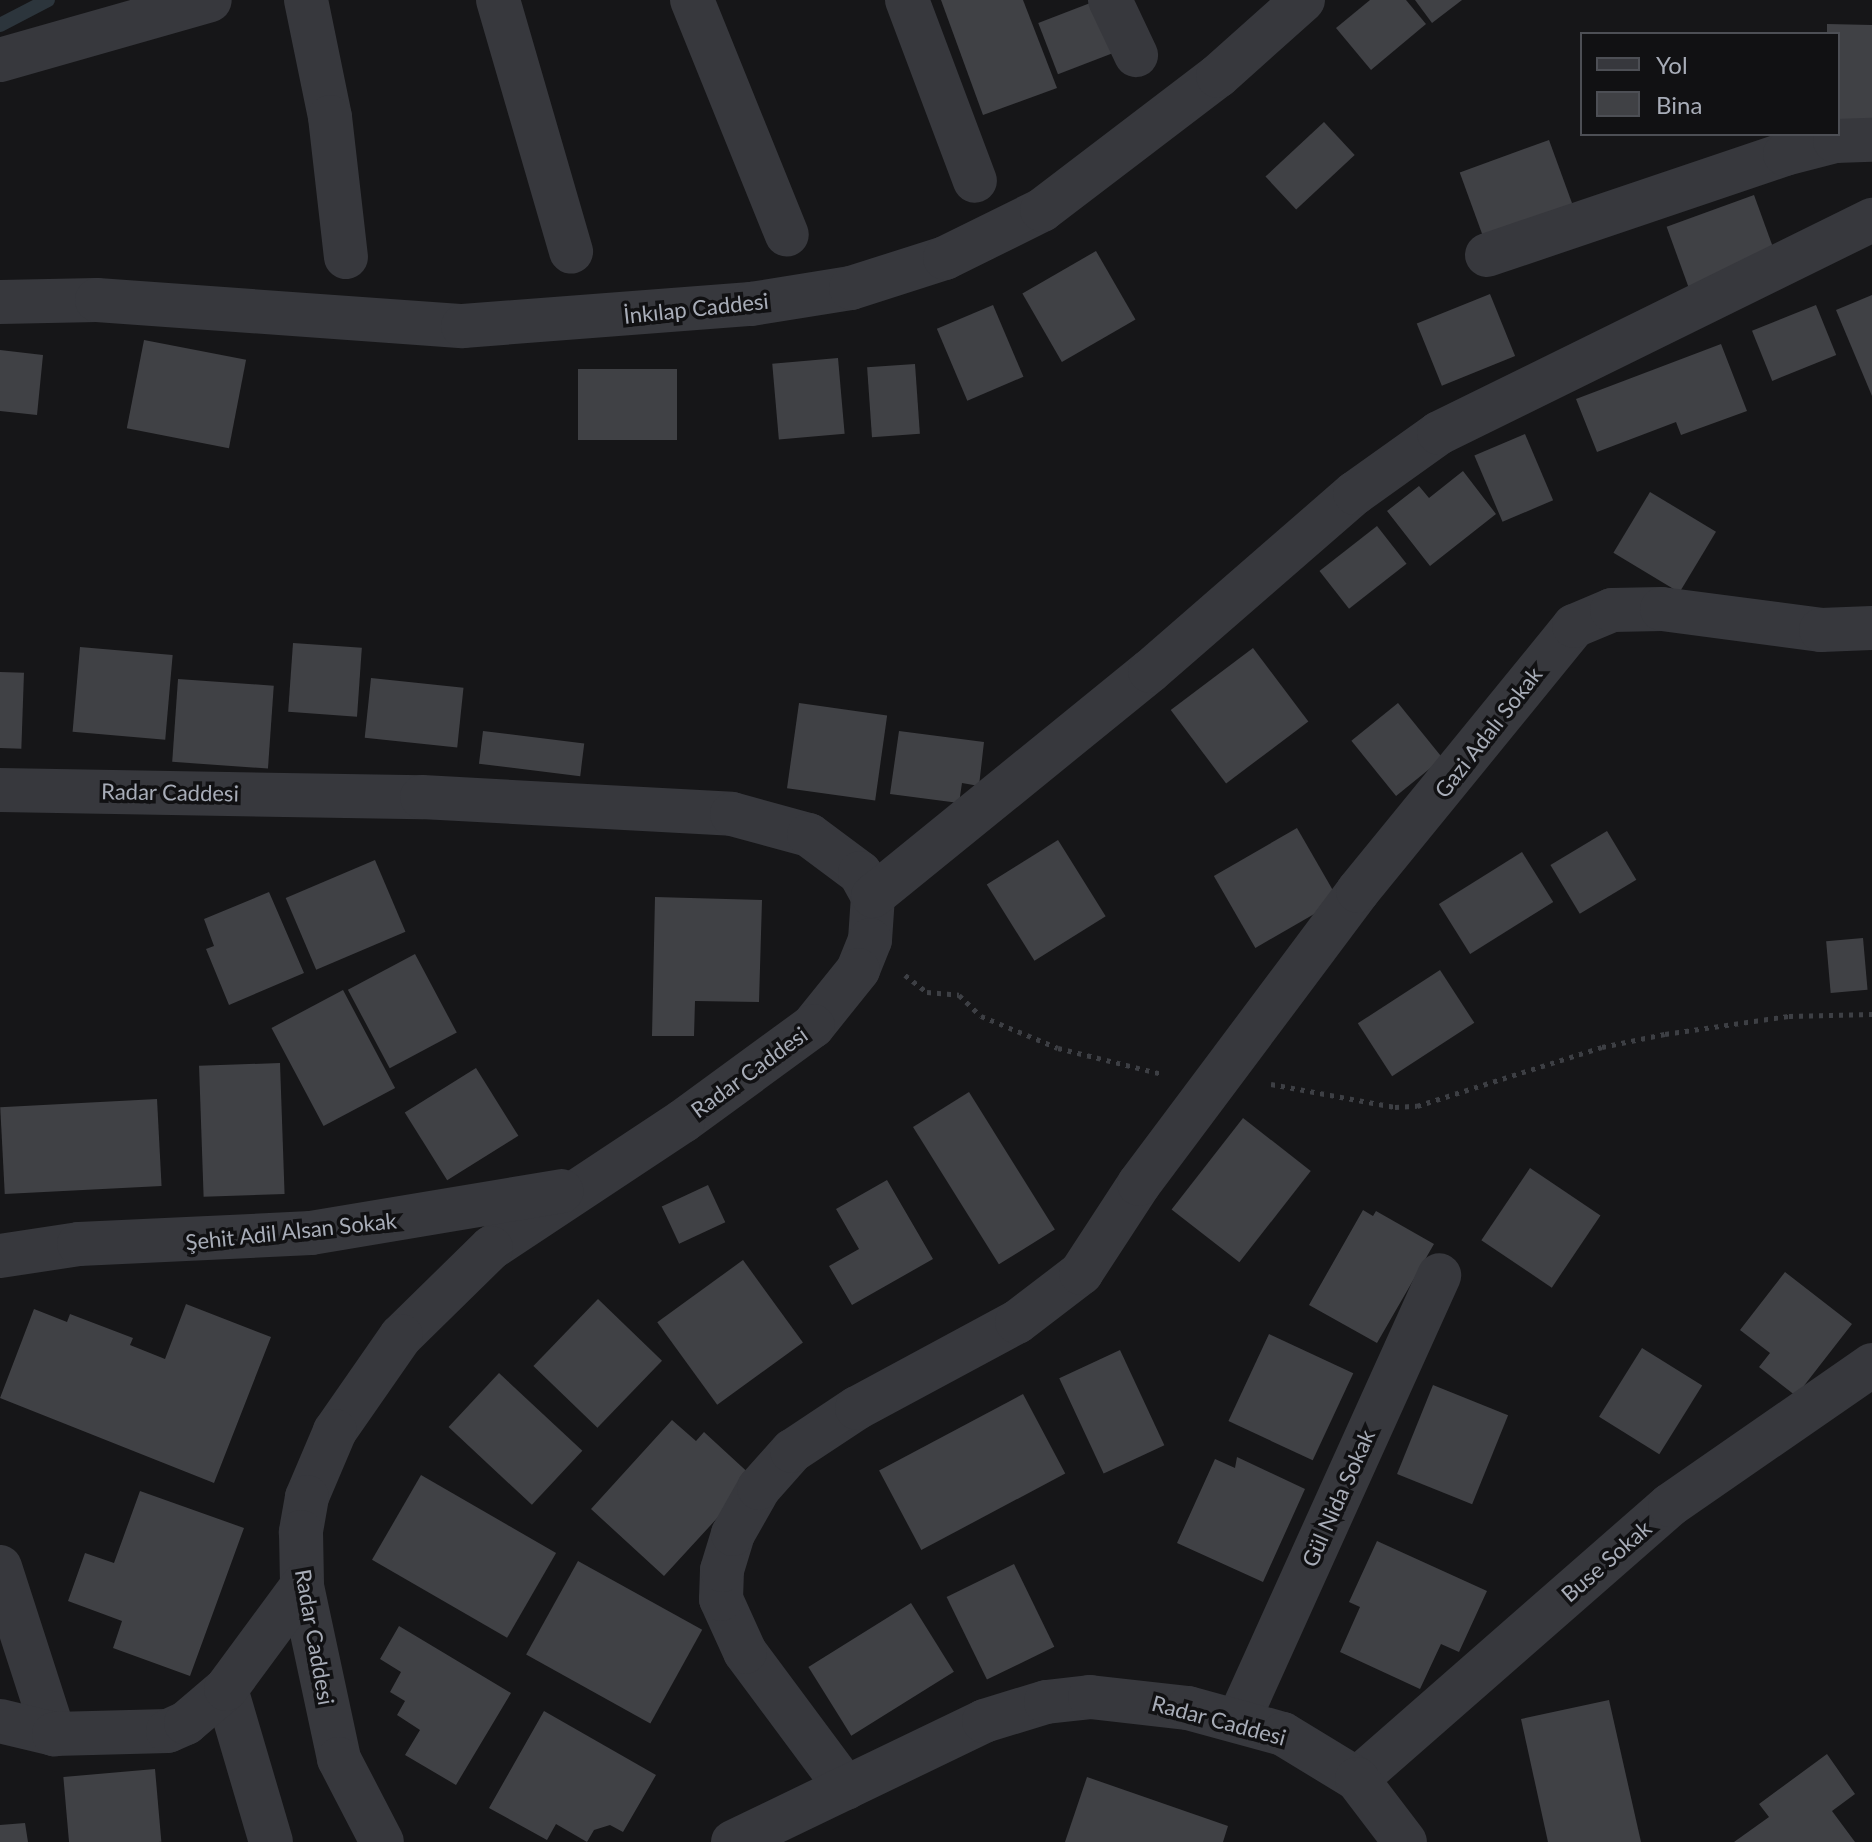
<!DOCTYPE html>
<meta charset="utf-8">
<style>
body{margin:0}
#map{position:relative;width:1872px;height:1842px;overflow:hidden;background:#161618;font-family:Lato,sans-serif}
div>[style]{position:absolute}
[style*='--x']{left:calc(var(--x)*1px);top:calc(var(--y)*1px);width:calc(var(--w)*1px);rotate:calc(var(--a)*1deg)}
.stream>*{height:14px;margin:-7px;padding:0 7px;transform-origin:7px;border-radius:7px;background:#2c353c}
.building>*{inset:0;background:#404145;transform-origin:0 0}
.path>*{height:5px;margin-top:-2.5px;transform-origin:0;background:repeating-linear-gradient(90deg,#3d3f44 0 4px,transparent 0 10px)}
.minor>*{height:44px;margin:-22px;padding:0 22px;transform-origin:22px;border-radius:22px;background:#37383d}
span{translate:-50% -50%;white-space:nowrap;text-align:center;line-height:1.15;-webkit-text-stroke:7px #111113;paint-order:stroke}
.street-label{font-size:22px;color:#a8adb8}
.legend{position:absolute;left:1580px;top:32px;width:260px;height:104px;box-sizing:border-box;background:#111113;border:2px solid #4d4f55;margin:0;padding:10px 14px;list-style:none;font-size:24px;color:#a8adb8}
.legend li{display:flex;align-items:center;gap:16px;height:40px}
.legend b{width:40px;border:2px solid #4d4f55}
</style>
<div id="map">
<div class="stream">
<div style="--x:0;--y:25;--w:54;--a:-27.5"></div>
</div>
<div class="building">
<div style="clip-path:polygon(941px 0,1023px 0,1057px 88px,983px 115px)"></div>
<div style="left:1098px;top:0;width:55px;height:64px;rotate:69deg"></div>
<div style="clip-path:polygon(1370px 0,1406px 0,1426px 24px,1371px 70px,1336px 28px)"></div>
<div style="clip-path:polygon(1415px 0,1462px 0,1432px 23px)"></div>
<div style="clip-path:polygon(1827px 24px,1872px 25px,1872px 127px,1838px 126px,1838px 34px,1827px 34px)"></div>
<div style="left:1324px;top:122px;width:45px;height:80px;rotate:47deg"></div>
<div style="left:1549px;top:140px;width:69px;height:95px;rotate:70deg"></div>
<div style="left:1754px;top:195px;width:64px;height:93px;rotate:70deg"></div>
<div style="left:1096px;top:251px;width:79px;height:85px;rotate:60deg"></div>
<div style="left:1490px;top:294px;width:67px;height:79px;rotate:68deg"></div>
<div style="clip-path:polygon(1872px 295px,1872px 396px,1836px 310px)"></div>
<div style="left:993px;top:305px;width:78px;height:61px;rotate:67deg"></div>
<div style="left:1816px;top:305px;width:54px;height:69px;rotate:68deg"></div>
<div style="left:144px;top:340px;width:104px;height:90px;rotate:11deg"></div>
<div style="clip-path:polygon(1721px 344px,1747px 411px,1681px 435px,1676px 422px,1597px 452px,1576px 399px)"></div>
<div style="clip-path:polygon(0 350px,43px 355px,37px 415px,0 411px)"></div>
<div style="left:838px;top:358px;width:76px;height:66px;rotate:85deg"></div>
<div style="left:915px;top:364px;width:70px;height:48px;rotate:86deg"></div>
<div style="left:578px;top:369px;width:99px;height:71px"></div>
<div style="left:1525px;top:434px;width:72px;height:55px;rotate:67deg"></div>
<div style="clip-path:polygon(1463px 471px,1496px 514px,1430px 566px,1387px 511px,1419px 486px,1429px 498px)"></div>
<div style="left:1650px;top:492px;width:77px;height:71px;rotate:31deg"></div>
<div style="left:1377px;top:526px;width:48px;height:73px;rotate:52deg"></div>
<div style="left:293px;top:643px;width:69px;height:69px;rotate:4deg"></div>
<div style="left:80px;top:647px;width:93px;height:85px;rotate:5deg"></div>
<div style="left:1253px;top:648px;width:92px;height:103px;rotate:53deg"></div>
<div style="left:0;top:672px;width:24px;height:76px;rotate:2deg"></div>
<div style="left:371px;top:678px;width:93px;height:60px;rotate:6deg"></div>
<div style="left:178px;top:679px;width:96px;height:83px;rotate:4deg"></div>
<div style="left:799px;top:703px;width:89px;height:86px;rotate:8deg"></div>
<div style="left:1398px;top:703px;width:71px;height:60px;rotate:51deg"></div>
<div style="left:483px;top:731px;width:102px;height:33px;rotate:7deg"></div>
<div style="clip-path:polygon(899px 731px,984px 742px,979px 786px,962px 783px,959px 803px,890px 794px)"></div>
<div style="left:1297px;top:828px;width:83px;height:96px;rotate:60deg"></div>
<div style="left:1607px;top:831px;width:57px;height:66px;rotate:59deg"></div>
<div style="left:1058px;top:840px;width:90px;height:84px;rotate:58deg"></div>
<div style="left:1522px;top:852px;width:59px;height:98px;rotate:58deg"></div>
<div style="left:375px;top:860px;width:78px;height:97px;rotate:67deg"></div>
<div style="clip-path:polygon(269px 892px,304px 973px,229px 1005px,206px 949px,214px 946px,204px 919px)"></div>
<div style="clip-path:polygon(655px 897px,762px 900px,759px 1002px,695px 1001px,694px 1036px,652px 1036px)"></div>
<div style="left:1863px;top:938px;width:52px;height:37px;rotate:85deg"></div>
<div style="left:415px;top:954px;width:89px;height:76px;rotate:62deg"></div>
<div style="left:1440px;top:970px;width:63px;height:98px;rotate:57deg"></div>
<div style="left:343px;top:990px;width:111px;height:81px;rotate:62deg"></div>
<div style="left:280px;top:1063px;width:131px;height:81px;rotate:88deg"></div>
<div style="left:476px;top:1068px;width:80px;height:84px;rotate:58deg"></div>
<div style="left:969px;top:1092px;width:162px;height:66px;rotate:58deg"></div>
<div style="left:157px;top:1099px;width:87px;height:157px;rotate:87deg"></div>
<div style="left:1243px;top:1118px;width:86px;height:116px;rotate:38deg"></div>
<div style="left:1530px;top:1168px;width:85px;height:87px;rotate:34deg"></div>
<div style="clip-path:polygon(887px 1180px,933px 1259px,852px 1305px,829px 1266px,859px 1249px,836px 1209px)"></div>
<div style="left:708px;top:1185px;width:41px;height:51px;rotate:65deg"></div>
<div style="clip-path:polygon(1363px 1210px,1373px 1216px,1376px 1211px,1434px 1244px,1377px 1343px,1309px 1305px)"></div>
<div style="left:743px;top:1260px;width:102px;height:106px;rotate:54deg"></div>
<div style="clip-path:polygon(1785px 1272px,1852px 1324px,1796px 1396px,1759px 1367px,1770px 1353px,1740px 1330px)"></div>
<div style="left:598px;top:1299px;width:89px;height:93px;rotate:44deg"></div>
<div style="clip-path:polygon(186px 1304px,271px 1337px,214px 1483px,0 1398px,34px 1309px,67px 1322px,70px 1314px,133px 1338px,130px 1345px,165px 1359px)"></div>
<div style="left:1269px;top:1334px;width:93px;height:96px;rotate:25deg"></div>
<div style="left:1642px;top:1348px;width:71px;height:81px;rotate:32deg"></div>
<div style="left:1120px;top:1350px;width:105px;height:67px;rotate:65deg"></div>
<div style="left:499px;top:1373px;width:114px;height:74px;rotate:43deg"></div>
<div style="left:1433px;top:1385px;width:81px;height:96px;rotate:22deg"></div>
<div style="left:1023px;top:1394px;width:90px;height:163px;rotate:62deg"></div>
<div style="clip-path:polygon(672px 1420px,696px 1441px,704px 1432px,754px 1478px,664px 1576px,591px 1509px)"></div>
<div style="clip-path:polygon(1237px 1457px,1305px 1489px,1263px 1582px,1177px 1543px,1215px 1459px,1235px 1468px)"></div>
<div style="left:421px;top:1475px;width:156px;height:98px;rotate:30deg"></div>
<div style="clip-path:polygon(140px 1491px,244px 1528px,190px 1676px,113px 1648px,122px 1621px,68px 1601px,85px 1553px,114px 1563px)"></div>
<div style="clip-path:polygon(1377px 1541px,1487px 1591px,1459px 1652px,1441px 1644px,1420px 1689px,1340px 1652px,1360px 1607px,1349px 1602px)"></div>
<div style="left:578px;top:1561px;width:142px;height:107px;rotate:29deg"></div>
<div style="left:1014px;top:1564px;width:92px;height:75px;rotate:64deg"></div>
<div style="left:911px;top:1603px;width:81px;height:121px;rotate:58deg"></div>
<div style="clip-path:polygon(399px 1626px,511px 1693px,456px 1785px,405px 1755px,420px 1730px,397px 1715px,405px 1701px,390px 1692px,401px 1672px,380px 1659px)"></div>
<div style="clip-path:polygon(1609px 1700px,1641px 1842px,1548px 1842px,1521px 1719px)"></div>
<div style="clip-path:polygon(544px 1711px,656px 1775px,623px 1832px,610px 1825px,594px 1830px,587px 1842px,556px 1824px,547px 1840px,489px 1808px)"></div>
<div style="clip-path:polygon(1827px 1754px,1855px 1794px,1832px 1811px,1855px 1842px,1734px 1842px,1769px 1817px,1759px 1804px)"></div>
<div style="left:155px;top:1769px;width:73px;height:92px;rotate:85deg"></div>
<div style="clip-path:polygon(1087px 1777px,1228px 1826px,1223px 1842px,1065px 1842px)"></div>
<div style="clip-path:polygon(25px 1823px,28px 1842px,0 1842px,0 1825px)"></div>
</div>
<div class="path">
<div style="--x:905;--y:975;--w:28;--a:38"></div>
<div style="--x:927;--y:992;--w:32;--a:5"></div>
<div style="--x:959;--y:995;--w:30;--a:44"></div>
<div style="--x:981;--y:1016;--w:83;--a:22.6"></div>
<div style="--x:1058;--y:1048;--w:107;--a:14"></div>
<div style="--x:1271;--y:1084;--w:126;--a:10.5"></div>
<div style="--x:1395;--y:1107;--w:22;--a:-3"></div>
<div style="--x:1417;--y:1106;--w:194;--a:-17.7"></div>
<div style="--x:1602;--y:1047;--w:64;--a:-11.7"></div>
<div style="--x:1665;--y:1034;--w:125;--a:-8.3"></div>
<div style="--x:1789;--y:1016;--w:83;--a:-1.4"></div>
</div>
<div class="minor">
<div style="--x:306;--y:0;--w:119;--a:78.4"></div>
<div style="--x:330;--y:117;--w:141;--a:83.5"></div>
<div style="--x:498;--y:0;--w:262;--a:73.8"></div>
<div style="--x:692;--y:0;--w:253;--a:68"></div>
<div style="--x:907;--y:0;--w:193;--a:69.4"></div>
<div style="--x:1110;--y:0;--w:61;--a:64.7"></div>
<div style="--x:0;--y:60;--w:218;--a:-15.9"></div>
<div style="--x:1487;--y:255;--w:315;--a:-18.7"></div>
<div style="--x:1785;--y:154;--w:52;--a:-14.6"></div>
<div style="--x:1835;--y:141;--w:37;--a:-2"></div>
<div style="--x:0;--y:302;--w:97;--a:-1.2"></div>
<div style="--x:97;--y:300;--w:367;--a:4.1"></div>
<div style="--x:463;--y:326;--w:289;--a:-4.4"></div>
<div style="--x:751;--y:304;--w:101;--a:-9.1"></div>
<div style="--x:851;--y:288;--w:99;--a:-17.7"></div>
<div style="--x:945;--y:258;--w:108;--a:-26.3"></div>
<div style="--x:1042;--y:210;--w:221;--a:-37.3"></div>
<div style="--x:1218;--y:76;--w:114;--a:-41.8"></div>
<div style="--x:0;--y:790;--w:422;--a:1"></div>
<div style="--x:422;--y:797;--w:310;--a:3.1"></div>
<div style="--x:732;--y:814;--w:80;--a:15.3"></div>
<div style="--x:809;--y:835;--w:64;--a:36.7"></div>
<div style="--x:860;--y:873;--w:26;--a:61"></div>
<div style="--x:873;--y:896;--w:44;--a:93.9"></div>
<div style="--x:870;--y:940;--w:32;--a:112"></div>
<div style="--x:858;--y:970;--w:72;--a:128.8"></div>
<div style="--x:813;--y:1026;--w:161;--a:143.8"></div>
<div style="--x:683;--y:1121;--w:230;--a:146.5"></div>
<div style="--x:491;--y:1248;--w:126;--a:135.6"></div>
<div style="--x:401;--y:1336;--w:116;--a:124.8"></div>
<div style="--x:335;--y:1431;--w:72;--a:113"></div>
<div style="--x:307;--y:1497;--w:36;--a:100"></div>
<div style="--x:301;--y:1532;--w:54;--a:88.9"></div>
<div style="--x:302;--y:1586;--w:177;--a:77.9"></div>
<div style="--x:339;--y:1759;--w:93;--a:62.6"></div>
<div style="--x:873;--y:896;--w:357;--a:-39.1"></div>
<div style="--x:1150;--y:671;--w:271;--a:-41"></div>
<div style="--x:1355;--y:493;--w:103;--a:-35.5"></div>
<div style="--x:1439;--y:433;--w:483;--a:-26.2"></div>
<div style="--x:0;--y:1256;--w:80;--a:-8.6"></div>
<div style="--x:79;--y:1244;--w:232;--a:-2.7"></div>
<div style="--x:311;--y:1233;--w:254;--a:-9.5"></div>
<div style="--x:0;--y:1567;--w:176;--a:72.1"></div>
<div style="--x:226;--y:1689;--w:159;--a:73.6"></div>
<div style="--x:0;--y:1721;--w:56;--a:13.5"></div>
<div style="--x:54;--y:1734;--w:114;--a:-1.5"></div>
<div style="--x:168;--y:1731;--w:20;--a:-24"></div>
<div style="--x:186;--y:1723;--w:52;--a:-40.4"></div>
<div style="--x:226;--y:1689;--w:128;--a:-53.6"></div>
<div style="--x:1238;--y:1721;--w:489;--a:-65.7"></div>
<div style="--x:1357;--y:1779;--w:416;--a:-41.2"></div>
<div style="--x:1670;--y:1505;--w:246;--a:-34.7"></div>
<div style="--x:846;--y:1788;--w:169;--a:-126.6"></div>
<div style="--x:745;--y:1652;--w:58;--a:-114.4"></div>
<div style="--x:721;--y:1599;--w:29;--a:-88"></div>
<div style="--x:722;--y:1570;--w:38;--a:-73"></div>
<div style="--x:733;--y:1534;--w:53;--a:-60.5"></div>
<div style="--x:759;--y:1488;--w:50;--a:-48.3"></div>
<div style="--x:792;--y:1451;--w:78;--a:-33.5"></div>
<div style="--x:857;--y:1408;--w:182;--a:-28.3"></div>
<div style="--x:1017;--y:1322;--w:81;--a:-37.4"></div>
<div style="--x:1081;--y:1273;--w:106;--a:-56.9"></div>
<div style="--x:1139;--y:1184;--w:366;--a:-53.2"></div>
<div style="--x:1358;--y:891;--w:342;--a:-50.8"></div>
<div style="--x:1574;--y:626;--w:41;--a:-22.8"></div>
<div style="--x:1612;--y:610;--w:50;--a:-1.1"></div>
<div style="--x:1662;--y:609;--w:160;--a:7.5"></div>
<div style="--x:1821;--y:630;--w:51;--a:-2.2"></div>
<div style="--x:733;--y:1842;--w:279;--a:-25.7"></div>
<div style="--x:984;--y:1721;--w:65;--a:-17"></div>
<div style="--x:1046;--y:1702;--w:44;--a:-6.5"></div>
<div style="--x:1090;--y:1697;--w:99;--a:6.4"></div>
<div style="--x:1188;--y:1708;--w:98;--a:15.3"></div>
<div style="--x:1283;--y:1734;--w:87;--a:31.3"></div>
<div style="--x:1357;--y:1779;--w:79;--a:52.7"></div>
</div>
<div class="street-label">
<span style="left:696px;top:308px;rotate:-6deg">İnkılap Caddesi</span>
<span style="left:1488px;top:732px;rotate:-52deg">Gazi Adalı Sokak</span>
<span style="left:170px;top:792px;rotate:1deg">Radar Caddesi</span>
<span style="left:749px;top:1072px;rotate:-36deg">Radar Caddesi</span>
<span style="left:291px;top:1231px;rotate:-6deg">Şehit Adil Alsan Sokak</span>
<span style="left:1338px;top:1498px;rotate:-66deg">Gül Nida Sokak</span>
<span style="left:1606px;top:1561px;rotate:-41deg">Buse Sokak</span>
<span style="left:315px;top:1637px;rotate:80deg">Radar Caddesi</span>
<span style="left:1219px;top:1720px;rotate:15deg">Radar Caddesi</span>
</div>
<ul class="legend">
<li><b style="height:10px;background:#37383d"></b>Yol</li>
<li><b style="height:22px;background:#404145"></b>Bina</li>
</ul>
</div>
